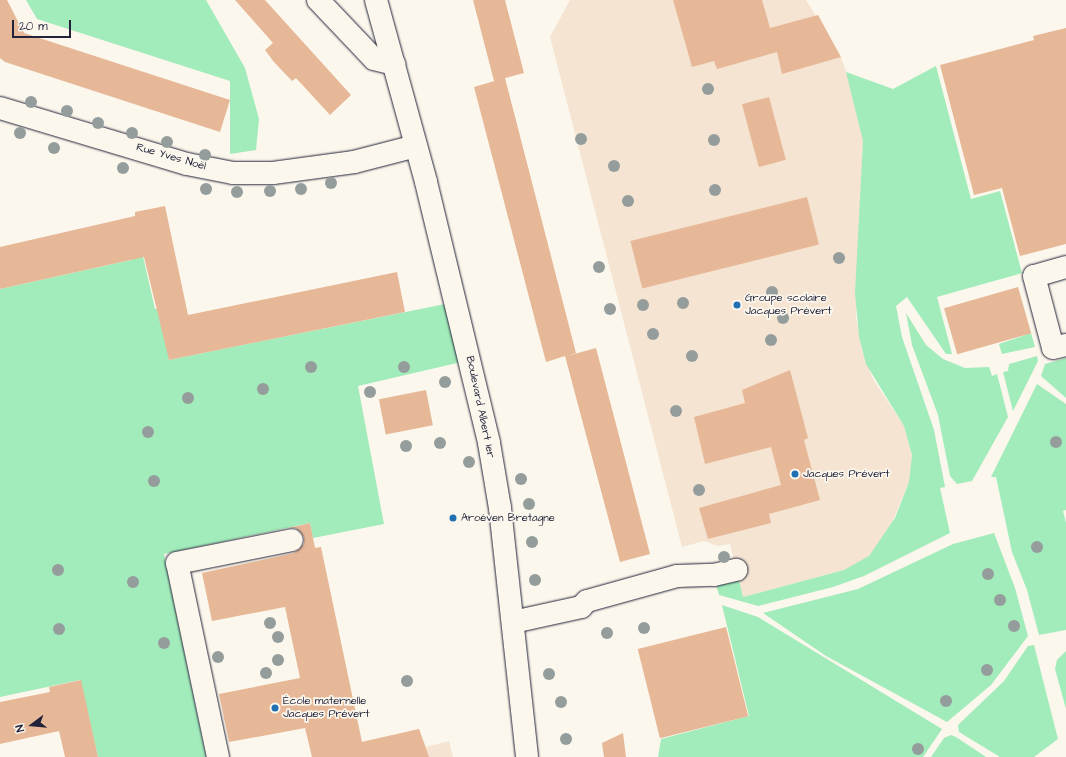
<!DOCTYPE html>
<meta charset="utf-8">
<style>
body{margin:0}
#map{position:relative;width:1066px;height:757px;overflow:hidden;background:#fbf7ec;font-family:"Architects Daughter",sans-serif}
div>[style]{position:absolute}
[style*='--x']{left:calc(var(--x)*1px);top:calc(var(--y)*1px);width:calc(var(--w)*1px);rotate:calc(var(--a)*1deg)}
.built>*{inset:0;background:#f5e4d2}
.green>*{inset:0;background:#a2ebba}
.building>*{inset:0;background:#e6b897;transform-origin:0 0}
.roads{filter:drop-shadow(0 0 1px #22223b) drop-shadow(0 0 1px #22223b)}
.minor>*{height:22px;margin:-11px;padding:0 11px;transform-origin:11px;border-radius:11px;background:#fbf7ec}
.trees>*{width:12px;height:12px;margin:-6px;border-radius:50%;background:#959d9c}
.dots>*{width:11px;height:11px;translate:-50% -50%;box-sizing:border-box;border:2px solid #fbf7ec;border-radius:50%}
span{translate:-50% -50%;white-space:nowrap;text-align:center;line-height:1.15;-webkit-text-stroke:3.5px #fbf7ec;paint-order:stroke}
.street-label{font-size:11px;color:#22223b}
.poi-label{font-size:11px;color:#22223b}
.left{translate:0 -50%;text-align:left}
.north{position:absolute;left:12px;top:705px;width:40px;height:40px;-webkit-text-stroke:3px #fbf7ec;paint-order:stroke;rotate:254deg;font-size:11px;font-weight:700;line-height:16px;text-align:center;color:#22223b}
.north::after{content:'';display:block;margin:auto;width:14px;height:18px;background:#22223b;clip-path:polygon(50% 0,100% 100%,50% 72%,0 100%)}
.scale{position:absolute;left:12px;top:20px;width:59px;height:18px;box-sizing:border-box;border:2px solid #22223b;border-top:0;padding-left:5px;font-size:12px;line-height:14px;white-space:nowrap;color:#22223b;-webkit-text-stroke:3px #fbf7ec;paint-order:stroke}
</style>
<div id="map">
<div class="built">
<div style="clip-path:polygon(570px 0,806px 0,841px 57px,854px 94px,863px 141px,856px 317px,862px 351px,873px 379px,904px 426px,912px 455px,909px 482px,888px 532px,869px 556px,857px 564px,844px 570px,743px 597px,730px 544px,718px 546px,704px 541px,682px 547px,550px 37px)"></div>
<div style="clip-path:polygon(419px 729px,426px 747px,449px 741px,453px 757px,312px 757px,311px 753px)"></div>
</div>
<div class="green">
<div style="clip-path:polygon(26px 0,206px 0,245px 68px,259px 119px,256px 150px,230px 154px,230px 81px,37px 19px)"></div>
<div style="clip-path:polygon(936px 66px,971px 199px,1000px 191px,1022px 273px,937px 297px,952px 354px,946px 354px,907px 297px,896px 306px,902px 337px,934px 430px,945px 487px,940px 488px,950px 533px,864px 576px,833px 587px,758px 606px,719px 595px,715px 581px,738px 576px,743px 597px,844px 570px,869px 556px,895px 518px,909px 482px,912px 455px,904px 426px,866px 364px,859px 337px,855px 293px,863px 141px,846px 72px,893px 89px)"></div>
<div style="clip-path:polygon(142px 252px,155px 309px,161px 308px,169px 360px,455px 302px,470px 360px,358px 386px,384px 524px,313px 538px,310px 523px,164px 554px,206px 757px,98px 757px,80px 680px,0 697px,0 289px,131px 260px)"></div>
<div style="clip-path:polygon(906px 313px,926px 345px,943px 359px,965px 368px,989px 367px,992px 376px,997px 374px,1008px 417px,972px 481px,957px 484px,950px 476px,938px 415px,912px 345px)"></div>
<div style="clip-path:polygon(1031px 333px,1035px 347px,1002px 354px,999px 344px)"></div>
<div style="clip-path:polygon(1037px 356px,1038px 361px,1013px 411px,1003px 372px,1008px 371px,1009px 364px)"></div>
<div style="clip-path:polygon(1066px 358px,1066px 398px,1041px 376px,1045px 364px)"></div>
<div style="clip-path:polygon(1037px 384px,1066px 404px,1066px 510px,1063px 511px,1066px 523px,1066px 630px,1039px 635px,1027px 590px,1012px 552px,996px 477px,991px 477px)"></div>
<div style="clip-path:polygon(994px 533px,1015px 588px,1028px 636px,991px 685px,947px 722px,826px 656px,763px 613px,858px 589px,953px 544px)"></div>
<div style="clip-path:polygon(722px 605px,758px 617px,942px 729px,923px 757px,658px 757px,661px 739px,749px 716px)"></div>
<div style="clip-path:polygon(1034px 645px,1058px 739px,1034px 757px,1000px 757px,959px 732px,958px 725px,1004px 681px,1028px 646px)"></div>
<div style="clip-path:polygon(1066px 651px,1066px 709px,1055px 669px,1057px 660px)"></div>
<div style="clip-path:polygon(951px 735px,956px 737px,986px 757px,931px 757px,944px 738px)"></div>
</div>
<div class="building">
<div style="clip-path:polygon(0 0,7px 0,24px 33px,230px 100px,220px 132px,5px 62px,0 58px)"></div>
<div style="clip-path:polygon(235px 0,265px 0,351px 95px,330px 115px,296px 78px,292px 81px,274px 62px,265px 50px,273px 43px)"></div>
<div style="clip-path:polygon(473px 0,505px 0,524px 73px,505px 78px,576px 353px,567px 356px,596px 348px,650px 554px,620px 562px,565px 356px,546px 362px,474px 87px,498px 80px,494px 81px)"></div>
<div style="clip-path:polygon(673px 0,762px 0,770px 28px,818px 15px,841px 57px,782px 74px,777px 52px,717px 69px,714px 61px,692px 67px)"></div>
<div style="clip-path:polygon(1066px 28px,1066px 244px,1020px 256px,1002px 188px,974px 195px,940px 65px,1034px 40px,1033px 36px)"></div>
<div style="left:769px;top:97px;width:65px;height:28px;rotate:75deg"></div>
<div style="left:807px;top:197px;width:49px;height:182px;rotate:76deg"></div>
<div style="clip-path:polygon(165px 206px,188px 315px,397px 272px,405px 312px,169px 360px,144px 257px,0 289px,0 247px,135px 216px,135px 212px)"></div>
<div style="left:1018px;top:287px;width:48px;height:77px;rotate:74deg"></div>
<div style="clip-path:polygon(790px 370px,808px 438px,804px 440px,820px 500px,769px 514px,771px 523px,708px 539px,699px 508px,781px 485px,771px 447px,705px 464px,694px 417px,745px 403px,742px 390px)"></div>
<div style="left:426px;top:390px;width:36px;height:48px;rotate:79deg"></div>
<div style="clip-path:polygon(310px 523px,315px 548px,321px 547px,362px 742px,419px 729px,429px 757px,312px 757px,305px 728px,229px 742px,219px 694px,300px 678px,285px 607px,212px 621px,202px 573px,294px 553px,304px 544px,304px 537px,296px 528px,289px 528px)"></div>
<div style="left:726px;top:627px;width:92px;height:91px;rotate:76deg"></div>
<div style="clip-path:polygon(81px 680px,98px 757px,65px 757px,59px 731px,0 744px,0 702px,50px 692px,49px 687px)"></div>
<div style="clip-path:polygon(623px 733px,626px 757px,604px 757px,602px 743px)"></div>
</div>
<div class="roads">
<div class="minor">
<div style="--x:318;--y:0;--w:81;--a:46.5"></div>
<div style="--x:374;--y:59;--w:21;--a:14"></div>
<div style="--x:376;--y:0;--w:189;--a:74.6"></div>
<div style="--x:426;--y:182;--w:268;--a:76.4"></div>
<div style="--x:489;--y:443;--w:66;--a:80.4"></div>
<div style="--x:500;--y:508;--w:250;--a:83.8"></div>
<div style="--x:0;--y:108;--w:195;--a:16.7"></div>
<div style="--x:187;--y:164;--w:47;--a:11.1"></div>
<div style="--x:233;--y:173;--w:40;--a:0"></div>
<div style="--x:273;--y:173;--w:82;--a:-7.7"></div>
<div style="--x:354;--y:162;--w:64;--a:-14.5"></div>
<div style="--x:1066;--y:267;--w:33;--a:164"></div>
<div style="--x:1034;--y:276;--w:74;--a:75.2"></div>
<div style="--x:1053;--y:348;--w:13;--a:-13"></div>
<div style="--x:513;--y:622;--w:70;--a:-12.4"></div>
<div style="--x:581;--y:607;--w:8;--a:-45"></div>
<div style="--x:587;--y:601;--w:93;--a:-15.5"></div>
<div style="--x:677;--y:576;--w:37;--a:-2"></div>
<div style="--x:714;--y:575;--w:23;--a:-13"></div>
<div style="--x:218;--y:757;--w:198;--a:-101.9"></div>
<div style="--x:177;--y:563;--w:117;--a:-11.3"></div>
</div>
</div>
<div class="trees">
<div style="left:708px;top:89px"></div>
<div style="left:31px;top:102px"></div>
<div style="left:67px;top:111px"></div>
<div style="left:98px;top:123px"></div>
<div style="left:20px;top:133px"></div>
<div style="left:132px;top:133px"></div>
<div style="left:581px;top:139px"></div>
<div style="left:714px;top:140px"></div>
<div style="left:167px;top:142px"></div>
<div style="left:54px;top:148px"></div>
<div style="left:205px;top:155px"></div>
<div style="left:614px;top:166px"></div>
<div style="left:123px;top:168px"></div>
<div style="left:331px;top:183px"></div>
<div style="left:206px;top:189px"></div>
<div style="left:301px;top:189px"></div>
<div style="left:715px;top:190px"></div>
<div style="left:270px;top:191px"></div>
<div style="left:237px;top:192px"></div>
<div style="left:628px;top:201px"></div>
<div style="left:839px;top:258px"></div>
<div style="left:599px;top:267px"></div>
<div style="left:772px;top:292px"></div>
<div style="left:683px;top:303px"></div>
<div style="left:643px;top:305px"></div>
<div style="left:610px;top:309px"></div>
<div style="left:783px;top:318px"></div>
<div style="left:653px;top:334px"></div>
<div style="left:771px;top:340px"></div>
<div style="left:692px;top:356px"></div>
<div style="left:311px;top:367px"></div>
<div style="left:404px;top:367px"></div>
<div style="left:445px;top:382px"></div>
<div style="left:263px;top:389px"></div>
<div style="left:370px;top:392px"></div>
<div style="left:188px;top:398px"></div>
<div style="left:676px;top:411px"></div>
<div style="left:148px;top:432px"></div>
<div style="left:1056px;top:442px"></div>
<div style="left:440px;top:443px"></div>
<div style="left:406px;top:446px"></div>
<div style="left:469px;top:462px"></div>
<div style="left:521px;top:479px"></div>
<div style="left:154px;top:481px"></div>
<div style="left:699px;top:490px"></div>
<div style="left:529px;top:504px"></div>
<div style="left:532px;top:542px"></div>
<div style="left:1037px;top:547px"></div>
<div style="left:724px;top:557px"></div>
<div style="left:58px;top:570px"></div>
<div style="left:988px;top:574px"></div>
<div style="left:535px;top:580px"></div>
<div style="left:133px;top:582px"></div>
<div style="left:1000px;top:600px"></div>
<div style="left:270px;top:623px"></div>
<div style="left:1014px;top:626px"></div>
<div style="left:644px;top:628px"></div>
<div style="left:59px;top:629px"></div>
<div style="left:607px;top:633px"></div>
<div style="left:278px;top:637px"></div>
<div style="left:164px;top:643px"></div>
<div style="left:218px;top:657px"></div>
<div style="left:278px;top:660px"></div>
<div style="left:987px;top:670px"></div>
<div style="left:266px;top:673px"></div>
<div style="left:549px;top:674px"></div>
<div style="left:407px;top:681px"></div>
<div style="left:946px;top:701px"></div>
<div style="left:561px;top:702px"></div>
<div style="left:566px;top:739px"></div>
<div style="left:918px;top:749px"></div>
</div>
<div class="dots">
<div style="left:737px;top:305px;background:#1f6fb2"></div>
<div style="left:795px;top:474px;background:#1f6fb2"></div>
<div style="left:453px;top:518px;background:#1f6fb2"></div>
<div style="left:275px;top:708px;background:#1f6fb2"></div>
</div>
<div class="street-label">
<span style="left:171px;top:157px;rotate:16deg">Rue Yves Noël</span>
<span style="left:480px;top:407px;rotate:78deg">Boulevard Albert 1er</span>
</div>
<div class="poi-label">
<span class="left" style="left:745px;top:305px">Groupe scolaire<br>Jacques Prévert</span>
<span class="left" style="left:803px;top:474px">Jacques Prévert</span>
<span class="left" style="left:461px;top:518px">Aroéven Bretagne</span>
<span class="left" style="left:283px;top:708px">École maternelle<br>Jacques Prévert</span>
</div>
<div class="north">N</div>
<div class="scale">20 m</div>
</div>
